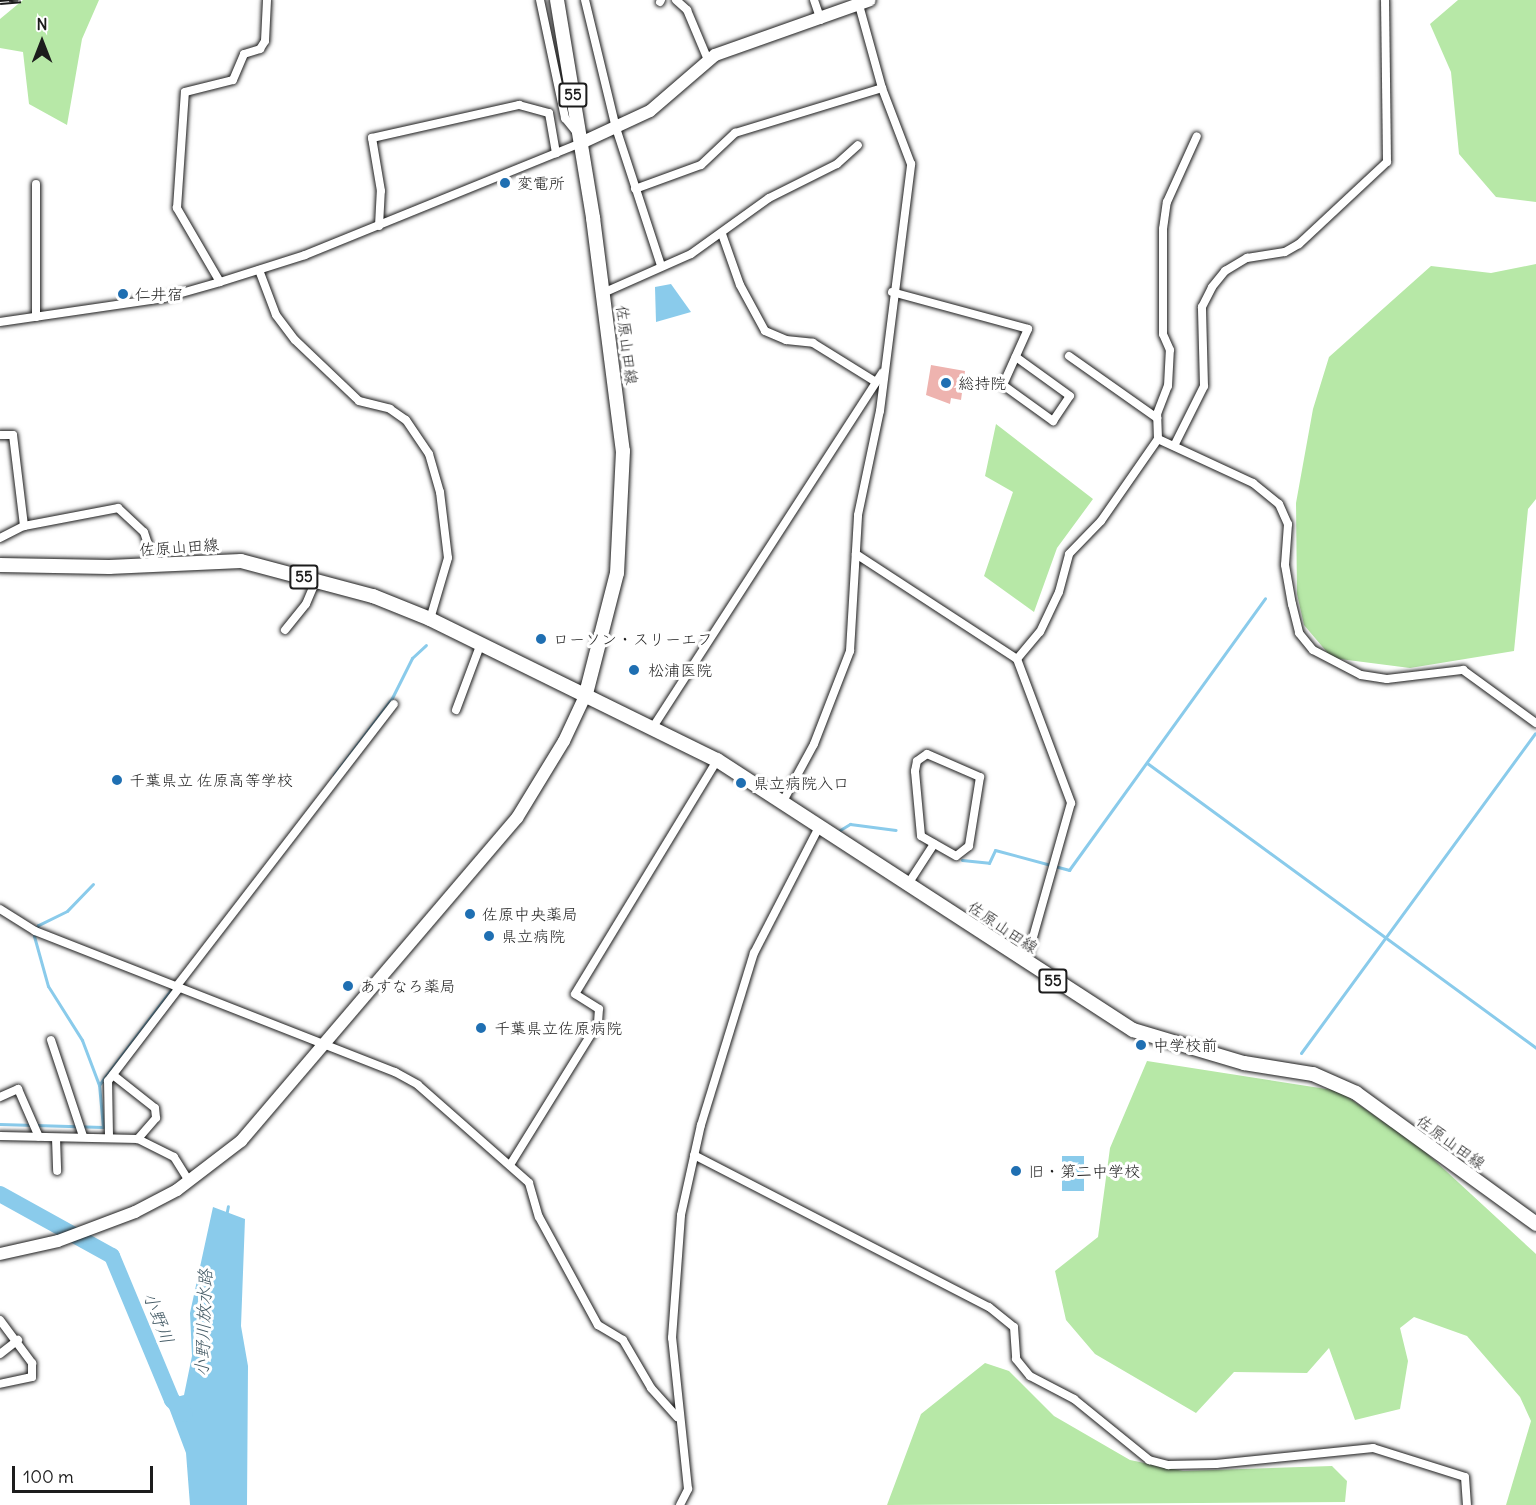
<!DOCTYPE html>
<meta charset="utf-8">
<style>
body{margin:0}
#map{position:relative;width:1536px;height:1505px;overflow:hidden;background:#fff;font-family:Delius,"Klee One",sans-serif}
div>[style]{position:absolute}
[style*='--x']{left:calc(var(--x)*1px);top:calc(var(--y)*1px);width:calc(var(--w)*1px);rotate:calc(var(--a)*1deg)}
.green>*{inset:0;background:#b7e8a7}
.water>*{inset:0;background:#8acbeb;transform-origin:0 0}
.stream>*{height:3px;margin:-1.5px;padding:0 1.5px;transform-origin:1.5px;border-radius:1.5px;background:#8acbeb}
.river>*{height:16px;margin:-8px;padding:0 8px;transform-origin:8px;border-radius:8px;background:#8acbeb}
.building>*{inset:0;background:#eeb3af}
.roads{filter:drop-shadow(0 0 2px #1c1c1c) drop-shadow(0 0 2px #1c1c1c)}
.street>*{height:8px;margin:-4px;padding:0 4px;transform-origin:4px;border-radius:4px;background:#fff}
.secondary>*{height:12px;margin:-6px;padding:0 6px;transform-origin:6px;border-radius:6px;background:#fff}
.primary>*{height:14px;margin:-7px;padding:0 7px;transform-origin:7px;border-radius:7px;background:#fff}
.rail>*{height:5px;margin-top:-2.5px;transform-origin:0;background:repeating-linear-gradient(90deg,#fff 0 9px,#1c1c1c 0 18px);box-sizing:border-box;border-block:2px solid #1c1c1c}
.dots>*{width:16px;height:16px;translate:-50% -50%;box-sizing:border-box;border:3px solid #fff;border-radius:50%}
span{translate:-50% -50%;white-space:nowrap;text-align:center;line-height:1.15;-webkit-text-stroke:6px #fff;paint-order:stroke}
.shield-label span{padding:2px 4px;background:#fff;border:2px solid;border-radius:4px;-webkit-text-stroke-width:0}
.shield-label{font-size:15px;color:#1c1c1c;font-weight:700}
.poi-label{font-size:16px;color:#1c1c1c}
.left{translate:0 -50%;text-align:left}
.street-label{font-size:16px;color:#1c1c1c}
.water-label{font-size:18px;color:#425964;font-style:italic}
.north{position:absolute;left:12px;top:12px;width:60px;height:60px;-webkit-text-stroke:4px #fff;paint-order:stroke;rotate:0deg;font-size:16px;font-weight:700;line-height:24px;text-align:center;color:#1c1c1c}
.north::after{content:'';display:block;margin:auto;width:21px;height:27px;background:#1c1c1c;clip-path:polygon(50% 0,100% 100%,50% 72%,0 100%)}
.scale{position:absolute;left:12px;top:1466px;width:141px;height:27px;box-sizing:border-box;border:3px solid #1c1c1c;border-top:0;padding-left:8px;font-size:18px;line-height:21px;white-space:nowrap;color:#1c1c1c;-webkit-text-stroke:4px #fff;paint-order:stroke}
</style>
<div id="map">
<div class="green">
<div style="clip-path:polygon(23px 0,99px 0,82px 39px,67px 125px,29px 104px,23px 52px,0 48px,0 19px)"></div>
<div style="clip-path:polygon(1458px 0,1536px 0,1536px 202px,1496px 197px,1459px 154px,1451px 72px,1430px 24px)"></div>
<div style="clip-path:polygon(1536px 264px,1536px 499px,1528px 509px,1514px 651px,1410px 668px,1332px 658px,1304px 625px,1297px 594px,1296px 503px,1313px 409px,1329px 357px,1431px 266px,1491px 273px)"></div>
<div style="clip-path:polygon(996px 424px,1093px 499px,1057px 548px,1034px 612px,984px 576px,1013px 492px,985px 476px)"></div>
<div style="clip-path:polygon(1147px 1061px,1339px 1091px,1420px 1147px,1536px 1254px,1536px 1505px,1506px 1505px,1531px 1421px,1520px 1397px,1467px 1336px,1414px 1317px,1400px 1328px,1408px 1361px,1400px 1409px,1355px 1420px,1329px 1348px,1307px 1373px,1234px 1372px,1196px 1413px,1095px 1354px,1066px 1320px,1055px 1271px,1098px 1237px,1110px 1148px)"></div>
<div style="clip-path:polygon(985px 1363px,1009px 1371px,1054px 1416px,1130px 1460px,1183px 1471px,1332px 1466px,1347px 1481px,1345px 1502px,887px 1505px,921px 1414px)"></div>
</div>
<div class="water">
<div style="clip-path:polygon(671px 284px,691px 312px,656px 322px,655px 287px)"></div>
<div style="left:1062px;top:1156px;width:22px;height:35px"></div>
<div style="clip-path:polygon(213px 1207px,245px 1219px,241px 1326px,248px 1366px,247px 1505px,190px 1505px,186px 1453px,166px 1400px,184px 1395px,192px 1356px,190px 1313px)"></div>
</div>
<div class="stream">
<div style="--x:1147;--y:763;--w:482;--a:36.2"></div>
<div style="--x:334;--y:775;--w:96;--a:-53"></div>
<div style="--x:392;--y:698;--w:45;--a:-63.4"></div>
<div style="--x:412;--y:658;--w:19;--a:-43"></div>
<div style="--x:840;--y:830;--w:12;--a:-31"></div>
<div style="--x:850;--y:824;--w:46;--a:7.4"></div>
<div style="--x:962;--y:860;--w:27;--a:6"></div>
<div style="--x:989;--y:863;--w:14;--a:-65"></div>
<div style="--x:995;--y:850;--w:77;--a:15.1"></div>
<div style="--x:1069;--y:870;--w:335;--a:-54.2"></div>
<div style="--x:93;--y:884;--w:37;--a:134"></div>
<div style="--x:67;--y:911;--w:32;--a:154"></div>
<div style="--x:38;--y:925;--w:12;--a:110"></div>
<div style="--x:34;--y:936;--w:52;--a:74.4"></div>
<div style="--x:48;--y:986;--w:64;--a:57.8"></div>
<div style="--x:82;--y:1040;--w:48;--a:69.3"></div>
<div style="--x:1301;--y:1053;--w:396;--a:-53.8"></div>
<div style="--x:0;--y:1124;--w:103;--a:1.7"></div>
<div style="--x:103;--y:1127;--w:42;--a:-95.4"></div>
<div style="--x:99;--y:1085;--w:124;--a:-52.9"></div>
<div style="--x:226;--y:1216;--w:10;--a:-79"></div>
</div>
<div class="river">
<div style="--x:0;--y:1194;--w:128;--a:29"></div>
<div style="--x:112;--y:1256;--w:156;--a:67.4"></div>
<div style="--x:172;--y:1400;--w:19;--a:47"></div>
</div>
<div class="building">
<div style="clip-path:polygon(931px 365px,965px 371px,961px 400px,951px 398px,950px 404px,926px 395px)"></div>
</div>
<div class="roads">
<div class="street">
<div style="--x:540;--y:0;--w:121;--a:78"></div>
<div style="--x:565;--y:118;--w:21;--a:51"></div>
<div style="--x:585;--y:0;--w:132;--a:76.4"></div>
<div style="--x:616;--y:128;--w:145;--a:71.9"></div>
<div style="--x:676;--y:0;--w:15;--a:42"></div>
<div style="--x:687;--y:10;--w:54;--a:67.2"></div>
<div style="--x:814;--y:0;--w:21;--a:71"></div>
<div style="--x:660;--y:2;--w:2;--a:-63"></div>
<div style="--x:36;--y:184;--w:133;--a:90"></div>
<div style="--x:635;--y:189;--w:70;--a:-20"></div>
<div style="--x:701;--y:165;--w:47;--a:-43.3"></div>
<div style="--x:735;--y:133;--w:154;--a:-17"></div>
<div style="--x:379;--y:226;--w:35;--a:-87"></div>
<div style="--x:381;--y:191;--w:54;--a:-99.6"></div>
<div style="--x:372;--y:138;--w:151;--a:-12.7"></div>
<div style="--x:519;--y:105;--w:31;--a:15"></div>
<div style="--x:549;--y:113;--w:41;--a:80.1"></div>
<div style="--x:722;--y:234;--w:54;--a:70.6"></div>
<div style="--x:740;--y:285;--w:52;--a:61.5"></div>
<div style="--x:765;--y:331;--w:23;--a:23"></div>
<div style="--x:786;--y:340;--w:27;--a:6"></div>
<div style="--x:813;--y:343;--w:74;--a:31.8"></div>
<div style="--x:259;--y:270;--w:48;--a:69.3"></div>
<div style="--x:276;--y:315;--w:31;--a:53"></div>
<div style="--x:295;--y:340;--w:88;--a:43.6"></div>
<div style="--x:359;--y:401;--w:32;--a:14"></div>
<div style="--x:390;--y:409;--w:19;--a:35"></div>
<div style="--x:406;--y:420;--w:41;--a:55.9"></div>
<div style="--x:429;--y:454;--w:40;--a:74"></div>
<div style="--x:440;--y:492;--w:66;--a:83.1"></div>
<div style="--x:448;--y:558;--w:64;--a:106.4"></div>
<div style="--x:220;--y:282;--w:86;--a:-120.2"></div>
<div style="--x:177;--y:208;--w:116;--a:-86.1"></div>
<div style="--x:185;--y:92;--w:49;--a:-14"></div>
<div style="--x:233;--y:80;--w:28;--a:-67"></div>
<div style="--x:244;--y:54;--w:17;--a:-17"></div>
<div style="--x:260;--y:49;--w:9;--a:-58"></div>
<div style="--x:265;--y:41;--w:41;--a:-87.2"></div>
<div style="--x:892;--y:292;--w:141;--a:15.2"></div>
<div style="--x:1028;--y:329;--w:61;--a:114.1"></div>
<div style="--x:1003;--y:385;--w:62;--a:35.8"></div>
<div style="--x:1053;--y:421;--w:30;--a:-56"></div>
<div style="--x:1070;--y:396;--w:67;--a:-144.2"></div>
<div style="--x:603;--y:293;--w:96;--a:-23.9"></div>
<div style="--x:691;--y:254;--w:96;--a:-35.7"></div>
<div style="--x:769;--y:198;--w:76;--a:-26.6"></div>
<div style="--x:837;--y:164;--w:28;--a:-42"></div>
<div style="--x:0;--y:322;--w:166;--a:-8.3"></div>
<div style="--x:164;--y:298;--w:58;--a:-15.9"></div>
<div style="--x:220;--y:282;--w:89;--a:-17.6"></div>
<div style="--x:305;--y:255;--w:298;--a:-22.1"></div>
<div style="--x:1069;--y:356;--w:108;--a:35.2"></div>
<div style="--x:0;--y:435;--w:13;--a:0"></div>
<div style="--x:13;--y:435;--w:92;--a:83.1"></div>
<div style="--x:1158;--y:439;--w:105;--a:24.9"></div>
<div style="--x:1253;--y:483;--w:33;--a:39"></div>
<div style="--x:1279;--y:504;--w:22;--a:66"></div>
<div style="--x:1288;--y:524;--w:41;--a:94.2"></div>
<div style="--x:1285;--y:565;--w:40;--a:80"></div>
<div style="--x:1292;--y:604;--w:30;--a:76"></div>
<div style="--x:1299;--y:633;--w:22;--a:51"></div>
<div style="--x:1313;--y:650;--w:54;--a:27.5"></div>
<div style="--x:1361;--y:675;--w:26;--a:9"></div>
<div style="--x:1387;--y:679;--w:77;--a:-6.8"></div>
<div style="--x:1463;--y:670;--w:90;--a:36"></div>
<div style="--x:1174;--y:446;--w:67;--a:-63.4"></div>
<div style="--x:1204;--y:386;--w:79;--a:-91.5"></div>
<div style="--x:1202;--y:307;--w:22;--a:-63"></div>
<div style="--x:1212;--y:287;--w:21;--a:-51"></div>
<div style="--x:1225;--y:271;--w:26;--a:-31"></div>
<div style="--x:1247;--y:258;--w:38;--a:-9"></div>
<div style="--x:1285;--y:252;--w:16;--a:-30"></div>
<div style="--x:1299;--y:244;--w:120;--a:-43"></div>
<div style="--x:1387;--y:162;--w:162;--a:-90.7"></div>
<div style="--x:0;--y:538;--w:27;--a:-27"></div>
<div style="--x:24;--y:526;--w:96;--a:-10.8"></div>
<div style="--x:118;--y:508;--w:35;--a:43"></div>
<div style="--x:144;--y:532;--w:35;--a:72"></div>
<div style="--x:856;--y:554;--w:192;--a:33.1"></div>
<div style="--x:1017;--y:659;--w:154;--a:69.4"></div>
<div style="--x:1071;--y:803;--w:165;--a:105.8"></div>
<div style="--x:285;--y:630;--w:33;--a:-51"></div>
<div style="--x:306;--y:604;--w:25;--a:-67"></div>
<div style="--x:1017;--y:659;--w:35;--a:-50"></div>
<div style="--x:1040;--y:632;--w:44;--a:-64.6"></div>
<div style="--x:1059;--y:592;--w:39;--a:-75"></div>
<div style="--x:1069;--y:554;--w:46;--a:-45.9"></div>
<div style="--x:1101;--y:521;--w:100;--a:-55.2"></div>
<div style="--x:1158;--y:439;--w:25;--a:-92"></div>
<div style="--x:1157;--y:414;--w:30;--a:-69"></div>
<div style="--x:1168;--y:386;--w:36;--a:-87"></div>
<div style="--x:1170;--y:350;--w:17;--a:-114"></div>
<div style="--x:1163;--y:334;--w:105;--a:-90"></div>
<div style="--x:1163;--y:229;--w:27;--a:-82"></div>
<div style="--x:1167;--y:202;--w:72;--a:-65.6"></div>
<div style="--x:456;--y:710;--w:72;--a:-69.5"></div>
<div style="--x:653;--y:727;--w:422;--a:-57.1"></div>
<div style="--x:927;--y:754;--w:58;--a:23.5"></div>
<div style="--x:980;--y:777;--w:70;--a:99.1"></div>
<div style="--x:969;--y:846;--w:16;--a:142"></div>
<div style="--x:956;--y:856;--w:40;--a:-150.3"></div>
<div style="--x:921;--y:836;--w:65;--a:-95.3"></div>
<div style="--x:915;--y:771;--w:10;--a:-79"></div>
<div style="--x:917;--y:761;--w:12;--a:-35"></div>
<div style="--x:782;--y:803;--w:67;--a:-61.5"></div>
<div style="--x:814;--y:744;--w:100;--a:-68.8"></div>
<div style="--x:850;--y:651;--w:136;--a:-86.6"></div>
<div style="--x:858;--y:515;--w:106;--a:-78.1"></div>
<div style="--x:880;--y:411;--w:249;--a:-82.8"></div>
<div style="--x:911;--y:164;--w:81;--a:-110.9"></div>
<div style="--x:882;--y:88;--w:86;--a:-105.5"></div>
<div style="--x:908;--y:884;--w:48;--a:-57"></div>
<div style="--x:0;--y:909;--w:41;--a:32.2"></div>
<div style="--x:35;--y:931;--w:387;--a:21.4"></div>
<div style="--x:395;--y:1072;--w:26;--a:29"></div>
<div style="--x:418;--y:1085;--w:148;--a:41.4"></div>
<div style="--x:529;--y:1183;--w:35;--a:74"></div>
<div style="--x:539;--y:1217;--w:123;--a:61.4"></div>
<div style="--x:598;--y:1325;--w:29;--a:31"></div>
<div style="--x:623;--y:1340;--w:56;--a:59.7"></div>
<div style="--x:651;--y:1388;--w:39;--a:48"></div>
<div style="--x:176;--y:987;--w:357;--a:-52.4"></div>
<div style="--x:51;--y:1040;--w:101;--a:71.6"></div>
<div style="--x:113;--y:1075;--w:53;--a:38.2"></div>
<div style="--x:155;--y:1108;--w:10;--a:84"></div>
<div style="--x:156;--y:1118;--w:28;--a:131"></div>
<div style="--x:0;--y:1097;--w:20;--a:-24"></div>
<div style="--x:18;--y:1089;--w:52;--a:66.4"></div>
<div style="--x:0;--y:1136;--w:138;--a:1.2"></div>
<div style="--x:138;--y:1139;--w:40;--a:26.6"></div>
<div style="--x:174;--y:1157;--w:28;--a:58"></div>
<div style="--x:109;--y:1136;--w:55;--a:-91"></div>
<div style="--x:108;--y:1081;--w:117;--a:-52.6"></div>
<div style="--x:56;--y:1138;--w:33;--a:88"></div>
<div style="--x:694;--y:1155;--w:332;--a:27.3"></div>
<div style="--x:989;--y:1307;--w:32;--a:39"></div>
<div style="--x:1014;--y:1327;--w:32;--a:86"></div>
<div style="--x:1016;--y:1359;--w:22;--a:51"></div>
<div style="--x:1030;--y:1376;--w:50;--a:27.6"></div>
<div style="--x:1074;--y:1399;--w:97;--a:39.1"></div>
<div style="--x:1149;--y:1460;--w:20;--a:15"></div>
<div style="--x:1168;--y:1465;--w:48;--a:-1.2"></div>
<div style="--x:1216;--y:1464;--w:158;--a:-5.8"></div>
<div style="--x:1373;--y:1448;--w:96;--a:17.5"></div>
<div style="--x:1465;--y:1477;--w:28;--a:86"></div>
<div style="--x:510;--y:1165;--w:167;--a:-58.2"></div>
<div style="--x:598;--y:1023;--w:14;--a:-86"></div>
<div style="--x:599;--y:1009;--w:28;--a:-148"></div>
<div style="--x:575;--y:994;--w:274;--a:-58.7"></div>
<div style="--x:0;--y:1320;--w:54;--a:53.3"></div>
<div style="--x:32;--y:1363;--w:14;--a:90"></div>
<div style="--x:32;--y:1377;--w:33;--a:168"></div>
<div style="--x:0;--y:1354;--w:23;--a:-38"></div>
<div style="--x:680;--y:1505;--w:18;--a:-63"></div>
<div style="--x:688;--y:1489;--w:152;--a:-96"></div>
<div style="--x:672;--y:1338;--w:123;--a:-85.8"></div>
<div style="--x:681;--y:1215;--w:92;--a:-77.5"></div>
<div style="--x:701;--y:1125;--w:180;--a:-72.9"></div>
<div style="--x:754;--y:953;--w:142;--a:-62.7"></div>
</div>
<div class="secondary">
<div style="--x:581;--y:143;--w:76;--a:-24.9"></div>
<div style="--x:650;--y:111;--w:86;--a:-40.7"></div>
<div style="--x:715;--y:55;--w:164;--a:-19.5"></div>
<div style="--x:0;--y:1254;--w:59;--a:-12.6"></div>
<div style="--x:58;--y:1241;--w:82;--a:-20.6"></div>
<div style="--x:135;--y:1212;--w:47;--a:-27.6"></div>
<div style="--x:177;--y:1190;--w:81;--a:-37.4"></div>
<div style="--x:241;--y:1141;--w:425;--a:-49.5"></div>
<div style="--x:517;--y:818;--w:90;--a:-58.6"></div>
<div style="--x:564;--y:741;--w:52;--a:-64.9"></div>
</div>
<div class="primary">
<div style="--x:557;--y:0;--w:221;--a:80.6"></div>
<div style="--x:593;--y:218;--w:235;--a:82.7"></div>
<div style="--x:623;--y:451;--w:122;--a:92.8"></div>
<div style="--x:617;--y:573;--w:125;--a:104.4"></div>
<div style="--x:0;--y:565;--w:109;--a:1.1"></div>
<div style="--x:109;--y:567;--w:132;--a:-2.6"></div>
<div style="--x:241;--y:561;--w:137;--a:14.9"></div>
<div style="--x:373;--y:596;--w:61;--a:22"></div>
<div style="--x:430;--y:619;--w:320;--a:26.2"></div>
<div style="--x:717;--y:760;--w:496;--a:33"></div>
<div style="--x:1133;--y:1030;--w:116;--a:16.6"></div>
<div style="--x:1244;--y:1063;--w:70;--a:9.1"></div>
<div style="--x:1313;--y:1074;--w:47;--a:23.8"></div>
<div style="--x:1356;--y:1093;--w:223;--a:36"></div>
</div>
</div>
<div class="rail">
<div style="--x:0;--y:2;--w:21;--a:-5"></div>
</div>
<div class="dots">
<div style="left:505px;top:183px;background:#1f6fb2"></div>
<div style="left:123px;top:294px;background:#1f6fb2"></div>
<div style="left:946px;top:383px;background:#1f6fb2"></div>
<div style="left:541px;top:639px;background:#1f6fb2"></div>
<div style="left:634px;top:670px;background:#1f6fb2"></div>
<div style="left:117px;top:780px;background:#1f6fb2"></div>
<div style="left:741px;top:783px;background:#1f6fb2"></div>
<div style="left:470px;top:914px;background:#1f6fb2"></div>
<div style="left:489px;top:936px;background:#1f6fb2"></div>
<div style="left:348px;top:986px;background:#1f6fb2"></div>
<div style="left:481px;top:1028px;background:#1f6fb2"></div>
<div style="left:1141px;top:1045px;background:#1f6fb2"></div>
<div style="left:1016px;top:1171px;background:#1f6fb2"></div>
</div>
<div class="shield-label">
<span style="left:573px;top:95px">55</span>
<span style="left:304px;top:577px">55</span>
<span style="left:1053px;top:981px">55</span>
</div>
<div class="poi-label">
<span class="left" style="left:517px;top:183px">変電所</span>
<span class="left" style="left:135px;top:294px">仁井宿</span>
<span class="left" style="left:958px;top:383px">総持院</span>
<span class="left" style="left:553px;top:639px">ローソン・スリーエフ</span>
<span class="left" style="left:648px;top:670px">松浦医院</span>
<span class="left" style="left:129px;top:780px">千葉県立 佐原高等学校</span>
<span class="left" style="left:753px;top:783px">県立病院入口</span>
<span class="left" style="left:482px;top:914px">佐原中央薬局</span>
<span class="left" style="left:501px;top:936px">県立病院</span>
<span class="left" style="left:360px;top:986px">あすなろ薬局</span>
<span class="left" style="left:494px;top:1028px">千葉県立佐原病院</span>
<span class="left" style="left:1153px;top:1045px">中学校前</span>
<span class="left" style="left:1028px;top:1171px">旧・第二中学校</span>
</div>
<div class="street-label">
<span style="left:627px;top:345px;rotate:83deg">佐原山田線</span>
<span style="left:179px;top:547px;rotate:-4deg">佐原山田線</span>
<span style="left:1003px;top:927px;rotate:34deg">佐原山田線</span>
<span style="left:1451px;top:1142px;rotate:36deg">佐原山田線</span>
</div>
<div class="water-label">
<span style="left:158px;top:1318px;rotate:69deg">小野川</span>
<span style="left:204px;top:1323px;rotate:-88deg">小野川放水路</span>
</div>
<div class="north">N</div>
<div class="scale">100 m</div>
</div>
